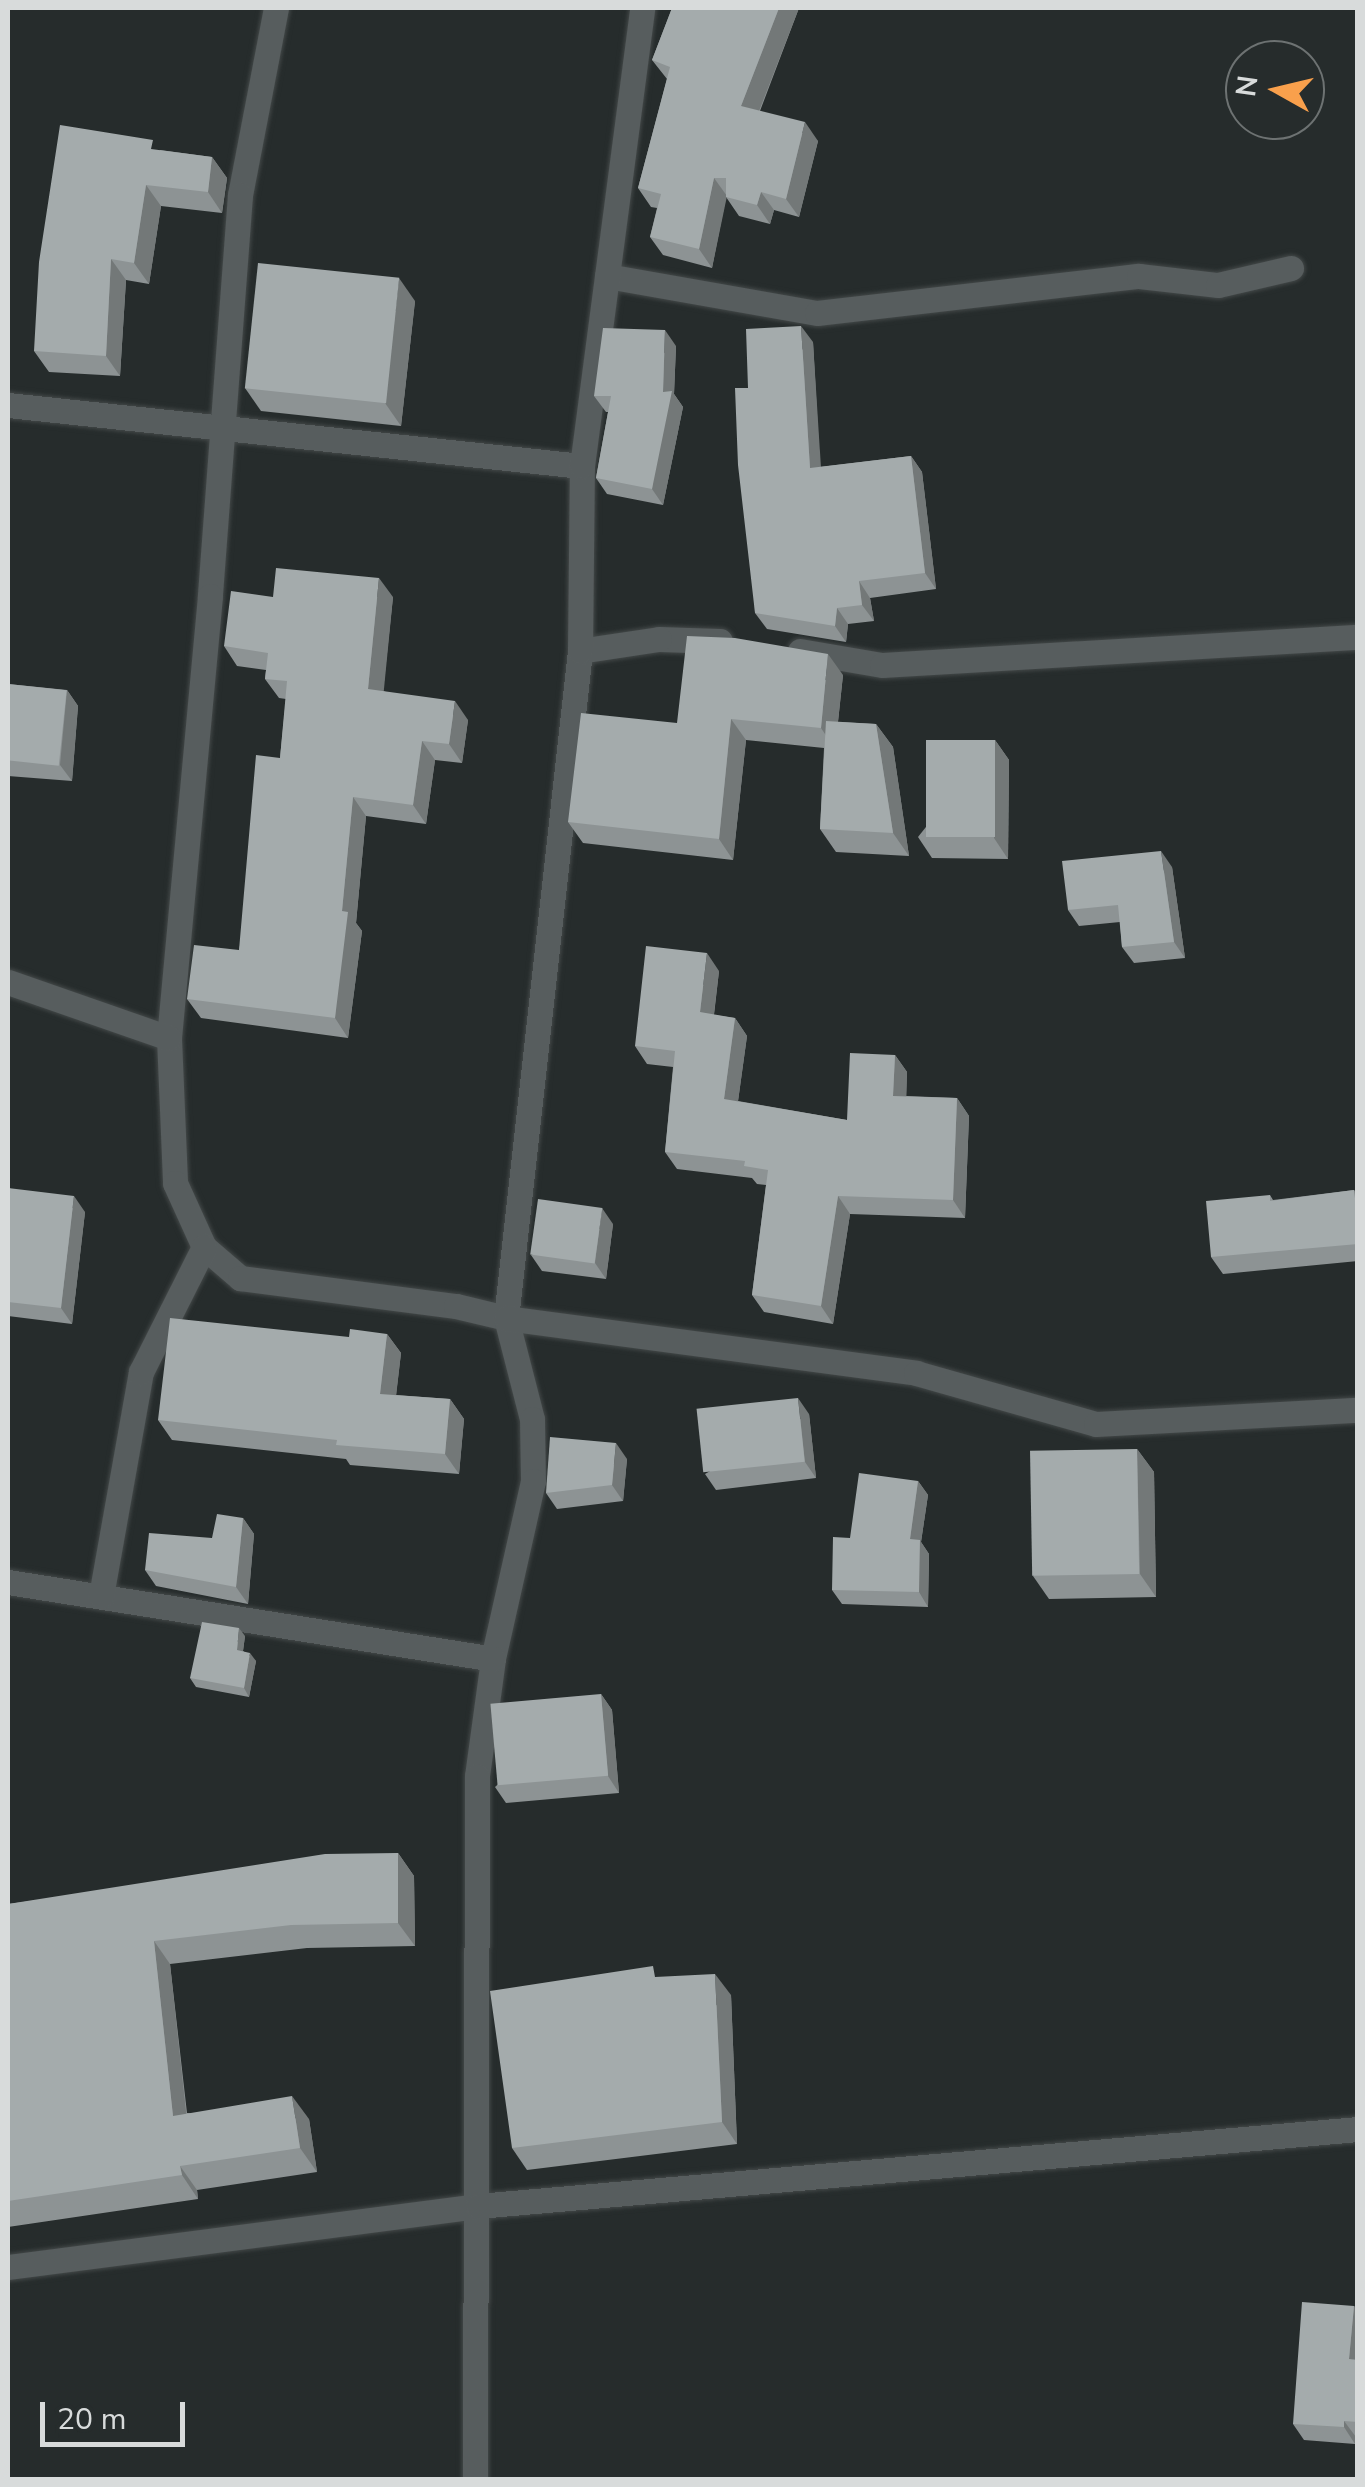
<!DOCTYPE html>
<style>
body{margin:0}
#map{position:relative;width:1365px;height:2487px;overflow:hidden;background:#262c2c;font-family:"Nunito Sans",sans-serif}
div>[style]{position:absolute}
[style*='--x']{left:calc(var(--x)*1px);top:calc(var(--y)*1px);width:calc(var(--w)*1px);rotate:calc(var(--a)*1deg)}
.roads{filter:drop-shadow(0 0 2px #434848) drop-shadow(0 0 2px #434848)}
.minor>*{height:25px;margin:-12.5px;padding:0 12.5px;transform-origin:12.5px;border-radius:12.5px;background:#575d5e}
.wall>*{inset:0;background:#8d9394}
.shaded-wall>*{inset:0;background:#737878}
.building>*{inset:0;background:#a4abac;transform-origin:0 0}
span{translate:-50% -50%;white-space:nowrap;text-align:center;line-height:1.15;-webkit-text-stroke:10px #262c2c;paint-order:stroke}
.frame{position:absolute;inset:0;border:10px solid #d8dbdb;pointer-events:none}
.north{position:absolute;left:1225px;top:40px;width:100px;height:100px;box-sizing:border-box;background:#262c2c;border:2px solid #6d7272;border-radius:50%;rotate:278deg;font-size:28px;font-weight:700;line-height:40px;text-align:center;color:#d8dbdb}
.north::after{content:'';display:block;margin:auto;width:35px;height:45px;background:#f9a04c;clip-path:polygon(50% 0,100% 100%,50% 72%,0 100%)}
.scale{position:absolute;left:40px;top:2402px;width:145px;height:45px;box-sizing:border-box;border:5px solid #d8dbdb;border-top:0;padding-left:12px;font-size:30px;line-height:35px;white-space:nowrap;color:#d8dbdb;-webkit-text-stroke:8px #262c2c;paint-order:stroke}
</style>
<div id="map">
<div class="roads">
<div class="minor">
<div style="--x:276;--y:8;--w:190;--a:100.9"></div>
<div style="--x:240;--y:195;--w:402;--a:94.3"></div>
<div style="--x:210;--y:596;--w:444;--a:95.3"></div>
<div style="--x:169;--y:1038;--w:145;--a:87.6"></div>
<div style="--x:175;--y:1183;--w:70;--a:65.6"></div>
<div style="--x:204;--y:1247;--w:48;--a:40.7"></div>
<div style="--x:240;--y:1278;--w:218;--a:7.4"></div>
<div style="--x:456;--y:1306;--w:51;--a:13.5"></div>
<div style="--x:506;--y:1318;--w:104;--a:75.6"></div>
<div style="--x:532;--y:1419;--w:62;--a:89.1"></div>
<div style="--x:533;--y:1481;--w:182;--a:102.7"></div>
<div style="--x:493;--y:1659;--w:118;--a:97.8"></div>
<div style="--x:477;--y:1776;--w:704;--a:90.16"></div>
<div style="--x:607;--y:276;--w:213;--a:10"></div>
<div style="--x:817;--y:313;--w:324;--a:-6.6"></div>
<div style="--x:1139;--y:276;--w:80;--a:6.5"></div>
<div style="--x:1218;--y:285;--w:75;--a:-13.1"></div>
<div style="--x:8;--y:405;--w:577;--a:6.07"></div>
<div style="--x:720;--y:641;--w:61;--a:-178.1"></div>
<div style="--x:659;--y:639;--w:80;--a:171.4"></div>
<div style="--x:580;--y:651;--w:671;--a:96.33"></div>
<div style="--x:506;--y:1318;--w:414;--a:7.6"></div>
<div style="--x:916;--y:1373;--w:187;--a:15.8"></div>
<div style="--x:1096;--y:1424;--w:262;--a:-3.1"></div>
<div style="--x:580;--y:651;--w:185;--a:-89.4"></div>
<div style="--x:582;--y:466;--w:462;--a:-82.5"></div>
<div style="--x:800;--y:651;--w:83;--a:9.7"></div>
<div style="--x:882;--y:665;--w:477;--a:-3.4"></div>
<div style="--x:8;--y:982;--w:170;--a:19.2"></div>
<div style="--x:8;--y:1582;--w:491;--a:9"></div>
<div style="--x:101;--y:1596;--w:228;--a:-79.9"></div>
<div style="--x:141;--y:1372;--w:140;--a:-63.3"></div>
<div style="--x:8;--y:2267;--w:474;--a:-7.4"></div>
<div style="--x:478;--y:2206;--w:883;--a:-5"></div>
</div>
</div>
<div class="wall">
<div style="clip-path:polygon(672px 8px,799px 8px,760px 111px,818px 141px,799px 217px,774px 210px,770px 224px,739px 216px,726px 197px,712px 268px,663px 255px,650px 237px,657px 208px,651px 207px,638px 188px,667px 79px,652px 60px)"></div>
<div style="clip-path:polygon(160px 150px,212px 157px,227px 178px,222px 213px,161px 206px,149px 284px,126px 280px,120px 376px,49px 372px,34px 351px)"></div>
<div style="clip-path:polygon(415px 301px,401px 426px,261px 411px,245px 388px)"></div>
<div style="clip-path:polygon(813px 342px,820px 467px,911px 456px,922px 472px,936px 589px,870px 598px,874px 621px,848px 624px,846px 642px,767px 629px,755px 613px,748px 388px)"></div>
<div style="clip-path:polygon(676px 346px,674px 394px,683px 407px,663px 505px,607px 494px,596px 478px,608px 412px,606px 412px,594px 396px)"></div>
<div style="clip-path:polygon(273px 597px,393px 597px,383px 691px,468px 720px,462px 763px,435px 760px,426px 824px,366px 816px,356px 923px,362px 931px,348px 1038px,201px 1018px,187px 999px,239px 950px,280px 758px,286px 699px,279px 698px,265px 679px,266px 670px,237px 666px,224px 646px)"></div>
<div style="clip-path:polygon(843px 675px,838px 722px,876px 724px,893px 747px,909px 856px,836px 852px,820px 829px,824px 748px,746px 740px,733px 860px,583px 843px,568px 822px,677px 723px)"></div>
<div style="clip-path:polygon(8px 684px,67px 690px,78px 706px,72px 781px,8px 776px)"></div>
<div style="clip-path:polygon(995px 740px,1009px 760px,1008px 859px,932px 858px,918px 837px)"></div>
<div style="clip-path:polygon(1172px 867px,1185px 958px,1134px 963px,1122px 947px,1120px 922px,1079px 926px,1068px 910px)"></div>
<div style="clip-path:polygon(719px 971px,714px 1015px,735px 1018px,747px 1036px,738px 1101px,847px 1120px,895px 1055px,907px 1072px,906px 1096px,957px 1098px,969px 1116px,965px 1218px,850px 1214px,833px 1324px,764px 1312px,752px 1295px,766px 1185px,757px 1184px,752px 1178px,677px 1169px,665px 1152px,673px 1067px,647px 1064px,635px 1046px)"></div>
<div style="clip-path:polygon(8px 1188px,85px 1212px,72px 1324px,8px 1316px)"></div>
<div style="clip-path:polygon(1354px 1190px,1358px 1196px,1358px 1261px,1223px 1274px,1211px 1257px,1270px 1195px,1273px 1200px)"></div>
<div style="clip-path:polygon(613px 1224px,606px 1279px,542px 1271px,531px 1255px)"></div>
<div style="clip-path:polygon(387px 1334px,401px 1353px,396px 1395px,450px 1399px,464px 1419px,459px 1474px,350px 1465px,346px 1459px,172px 1440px,158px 1420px,349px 1337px)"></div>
<div style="clip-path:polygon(809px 1414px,816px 1478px,716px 1490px,705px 1474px)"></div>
<div style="clip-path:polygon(1137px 1449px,1154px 1472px,1156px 1597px,1049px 1599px,1033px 1576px)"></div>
<div style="clip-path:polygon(627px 1459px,623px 1501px,557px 1509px,546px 1493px)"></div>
<div style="clip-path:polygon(918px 1481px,928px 1495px,921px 1542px,929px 1554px,928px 1607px,842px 1604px,832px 1590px,850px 1538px)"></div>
<div style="clip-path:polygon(243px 1518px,254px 1534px,248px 1604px,156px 1586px,145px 1570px,212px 1538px)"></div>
<div style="clip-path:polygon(245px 1636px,243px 1651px,256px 1661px,249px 1697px,196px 1687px,190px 1678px)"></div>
<div style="clip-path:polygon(601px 1694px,612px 1710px,619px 1793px,506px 1803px,495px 1787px)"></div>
<div style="clip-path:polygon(398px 1853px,414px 1876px,415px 1946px,307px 1948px,170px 1964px,187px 2113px,309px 2119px,317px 2172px,197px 2190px,198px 2199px,8px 2227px,8px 1904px)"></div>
<div style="clip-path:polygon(731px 1995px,737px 2144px,527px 2170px,512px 2148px)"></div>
<div style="clip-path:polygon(1354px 2306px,1358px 2311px,1358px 2437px,1356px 2437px,1355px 2444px,1304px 2440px,1293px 2424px)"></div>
</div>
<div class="shaded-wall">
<div style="clip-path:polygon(779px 8px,799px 8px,754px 124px,741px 106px)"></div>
<div style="clip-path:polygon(805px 122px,818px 141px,799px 217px,786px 199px)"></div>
<div style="clip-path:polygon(212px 157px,227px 178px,222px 213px,208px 192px)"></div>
<div style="clip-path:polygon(714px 178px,727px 196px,712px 268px,699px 249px)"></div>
<div style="clip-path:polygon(146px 185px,161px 206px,149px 284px,134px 263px)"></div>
<div style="clip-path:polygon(761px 192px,774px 210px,770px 224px,757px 205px)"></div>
<div style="clip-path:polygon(111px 259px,126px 280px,120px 376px,106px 356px)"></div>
<div style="clip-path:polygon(399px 278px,415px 301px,401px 426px,385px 403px)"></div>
<div style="clip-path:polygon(801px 326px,813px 342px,822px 484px,810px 468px)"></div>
<div style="clip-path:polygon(665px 330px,676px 346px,674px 394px,683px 407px,663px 505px,652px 489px,663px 392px)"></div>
<div style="clip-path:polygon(911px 456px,922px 472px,936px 589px,925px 573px)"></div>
<div style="clip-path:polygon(379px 578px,393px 597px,382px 709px,368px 689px)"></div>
<div style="clip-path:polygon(859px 581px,870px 598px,874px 621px,862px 605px)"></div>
<div style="clip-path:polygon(837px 608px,848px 624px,846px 642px,835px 626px)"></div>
<div style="clip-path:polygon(828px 654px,843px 675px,835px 749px,821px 728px)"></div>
<div style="clip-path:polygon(67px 690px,78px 706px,72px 781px,60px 765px)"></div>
<div style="clip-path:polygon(455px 701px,468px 720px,462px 763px,449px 744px)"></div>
<div style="clip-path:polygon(731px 719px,746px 740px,733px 860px,719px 839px)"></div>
<div style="clip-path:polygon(876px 724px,893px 747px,909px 856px,893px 833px)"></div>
<div style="clip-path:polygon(995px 740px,1009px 760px,1008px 859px,994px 838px)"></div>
<div style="clip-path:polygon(422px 741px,435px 760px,426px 824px,413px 805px)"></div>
<div style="clip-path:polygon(353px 797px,366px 816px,356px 923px,362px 931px,348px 1038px,335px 1018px,342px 911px)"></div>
<div style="clip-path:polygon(1161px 851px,1172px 867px,1185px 958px,1174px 942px)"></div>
<div style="clip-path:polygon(707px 953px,719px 971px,712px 1030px,700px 1012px)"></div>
<div style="clip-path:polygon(735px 1018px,747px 1036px,736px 1116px,724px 1099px)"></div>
<div style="clip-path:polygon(895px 1055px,907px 1072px,906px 1113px,893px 1096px)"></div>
<div style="clip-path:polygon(957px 1098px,969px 1116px,965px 1218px,953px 1200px)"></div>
<div style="clip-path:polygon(1354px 1190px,1358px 1196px,1358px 1225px)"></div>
<div style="clip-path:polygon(74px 1196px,85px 1212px,72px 1324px,61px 1308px)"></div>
<div style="clip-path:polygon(838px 1196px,850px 1214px,833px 1324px,821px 1306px)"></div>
<div style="clip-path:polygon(602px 1208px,613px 1224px,606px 1279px,595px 1263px)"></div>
<div style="clip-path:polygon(387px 1334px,401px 1353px,394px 1414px,380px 1394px)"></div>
<div style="clip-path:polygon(798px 1398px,809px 1414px,816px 1478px,805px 1462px)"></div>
<div style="clip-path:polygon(450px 1399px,464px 1419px,459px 1474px,445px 1454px)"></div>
<div style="clip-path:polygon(616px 1443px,627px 1459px,623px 1501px,612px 1485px)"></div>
<div style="clip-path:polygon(1137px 1449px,1154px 1472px,1156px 1597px,1140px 1574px)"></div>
<div style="clip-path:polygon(918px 1481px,928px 1495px,921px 1542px,929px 1554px,928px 1607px,919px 1592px,910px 1539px)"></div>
<div style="clip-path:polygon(243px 1518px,254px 1534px,248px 1604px,236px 1587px)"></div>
<div style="clip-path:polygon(239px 1628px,245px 1636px,242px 1658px,237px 1650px)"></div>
<div style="clip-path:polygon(250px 1653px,256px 1661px,249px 1697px,244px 1688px)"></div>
<div style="clip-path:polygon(601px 1694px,612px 1710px,619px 1793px,608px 1776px)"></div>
<div style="clip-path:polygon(398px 1853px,414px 1876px,415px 1946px,398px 1923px)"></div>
<div style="clip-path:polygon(154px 1941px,170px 1964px,189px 2139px,173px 2116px)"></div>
<div style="clip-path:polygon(715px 1974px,731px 1995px,737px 2144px,722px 2122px)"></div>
<div style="clip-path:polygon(292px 2096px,309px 2119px,317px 2172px,300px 2148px)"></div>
<div style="clip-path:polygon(180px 2166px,197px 2190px,198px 2199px,182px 2175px)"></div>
<div style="clip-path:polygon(1354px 2306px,1358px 2311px,1358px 2371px,1349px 2359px)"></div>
<div style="clip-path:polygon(1344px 2421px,1356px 2437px,1355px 2444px,1344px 2427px)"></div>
</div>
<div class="building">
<div style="clip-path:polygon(672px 8px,779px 8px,741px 106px,805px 122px,786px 199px,761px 192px,757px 205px,726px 197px,726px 178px,714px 178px,699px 249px,650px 237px,661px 194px,638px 188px,670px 67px,652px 60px)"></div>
<div style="clip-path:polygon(60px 125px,153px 140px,151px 149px,212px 157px,208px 192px,146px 185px,134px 263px,111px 259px,106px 356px,34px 351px,39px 262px)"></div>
<div style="left:258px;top:263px;width:142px;height:126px;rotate:6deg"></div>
<div style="clip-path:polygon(801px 326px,810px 468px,911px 456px,925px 573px,859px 581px,862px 605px,837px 608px,835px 626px,755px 613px,738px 465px,735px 388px,748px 388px,746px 329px)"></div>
<div style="clip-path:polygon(603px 328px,665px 330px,663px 392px,672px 391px,652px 489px,596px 478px,611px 396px,594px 396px)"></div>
<div style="clip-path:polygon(276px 568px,379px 578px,368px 689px,455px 701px,449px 744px,422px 741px,413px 805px,353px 797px,342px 911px,348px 912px,335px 1018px,187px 999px,194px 945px,239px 950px,256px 755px,280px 758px,287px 681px,265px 679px,268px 653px,224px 646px,231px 591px,273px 597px)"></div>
<div style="clip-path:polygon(687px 636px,735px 638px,828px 654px,821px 728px,731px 719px,719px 839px,568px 822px,581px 713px,677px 723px)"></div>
<div style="left:8px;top:684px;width:59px;height:76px;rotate:6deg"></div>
<div style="clip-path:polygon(826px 721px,876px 724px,893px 833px,820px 829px)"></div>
<div style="left:926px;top:740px;width:69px;height:97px"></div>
<div style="clip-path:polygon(1161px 851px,1174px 942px,1122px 947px,1118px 905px,1068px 910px,1062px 861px)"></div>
<div style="clip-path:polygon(646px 946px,707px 953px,700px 1012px,735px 1018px,724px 1099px,847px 1120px,850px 1053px,895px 1055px,893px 1096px,957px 1098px,953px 1200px,838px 1196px,821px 1306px,752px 1295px,768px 1170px,744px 1166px,745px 1161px,665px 1152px,675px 1051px,635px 1046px)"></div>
<div style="clip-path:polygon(8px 1188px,74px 1196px,61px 1308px,8px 1302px)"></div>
<div style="clip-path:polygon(1354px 1190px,1358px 1225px,1358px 1244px,1211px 1257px,1206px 1201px,1270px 1195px,1270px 1201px)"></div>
<div style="left:538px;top:1199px;width:65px;height:56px;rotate:8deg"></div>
<div style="clip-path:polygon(170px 1318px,349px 1337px,350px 1329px,387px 1334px,380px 1394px,450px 1399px,445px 1454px,336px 1445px,337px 1440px,158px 1420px)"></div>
<div style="left:798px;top:1398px;width:64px;height:102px;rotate:84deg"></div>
<div style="clip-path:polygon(550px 1437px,616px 1443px,612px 1485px,546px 1493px)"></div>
<div style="left:1137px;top:1449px;width:125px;height:107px;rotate:89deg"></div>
<div style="clip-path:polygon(859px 1473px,918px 1481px,910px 1539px,920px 1540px,919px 1592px,832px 1590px,833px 1537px,850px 1538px)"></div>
<div style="clip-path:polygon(217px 1514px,243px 1518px,236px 1587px,145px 1570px,149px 1533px,212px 1538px)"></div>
<div style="clip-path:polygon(202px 1622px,239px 1628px,237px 1650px,250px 1653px,244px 1688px,190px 1678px)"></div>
<div style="left:601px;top:1694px;width:82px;height:111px;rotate:85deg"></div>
<div style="clip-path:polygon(398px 1853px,398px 1923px,291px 1925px,154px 1941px,173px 2116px,292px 2096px,300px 2148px,180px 2166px,182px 2175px,8px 2201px,8px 1904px,325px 1854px)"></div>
<div style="clip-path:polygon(653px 1966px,655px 1977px,715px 1974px,722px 2122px,512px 2148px,490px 1991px)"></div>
<div style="clip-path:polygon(1302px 2302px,1354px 2306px,1349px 2359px,1358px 2360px,1358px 2422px,1344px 2421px,1344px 2427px,1293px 2424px)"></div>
</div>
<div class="frame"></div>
<div class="north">N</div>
<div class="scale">20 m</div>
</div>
